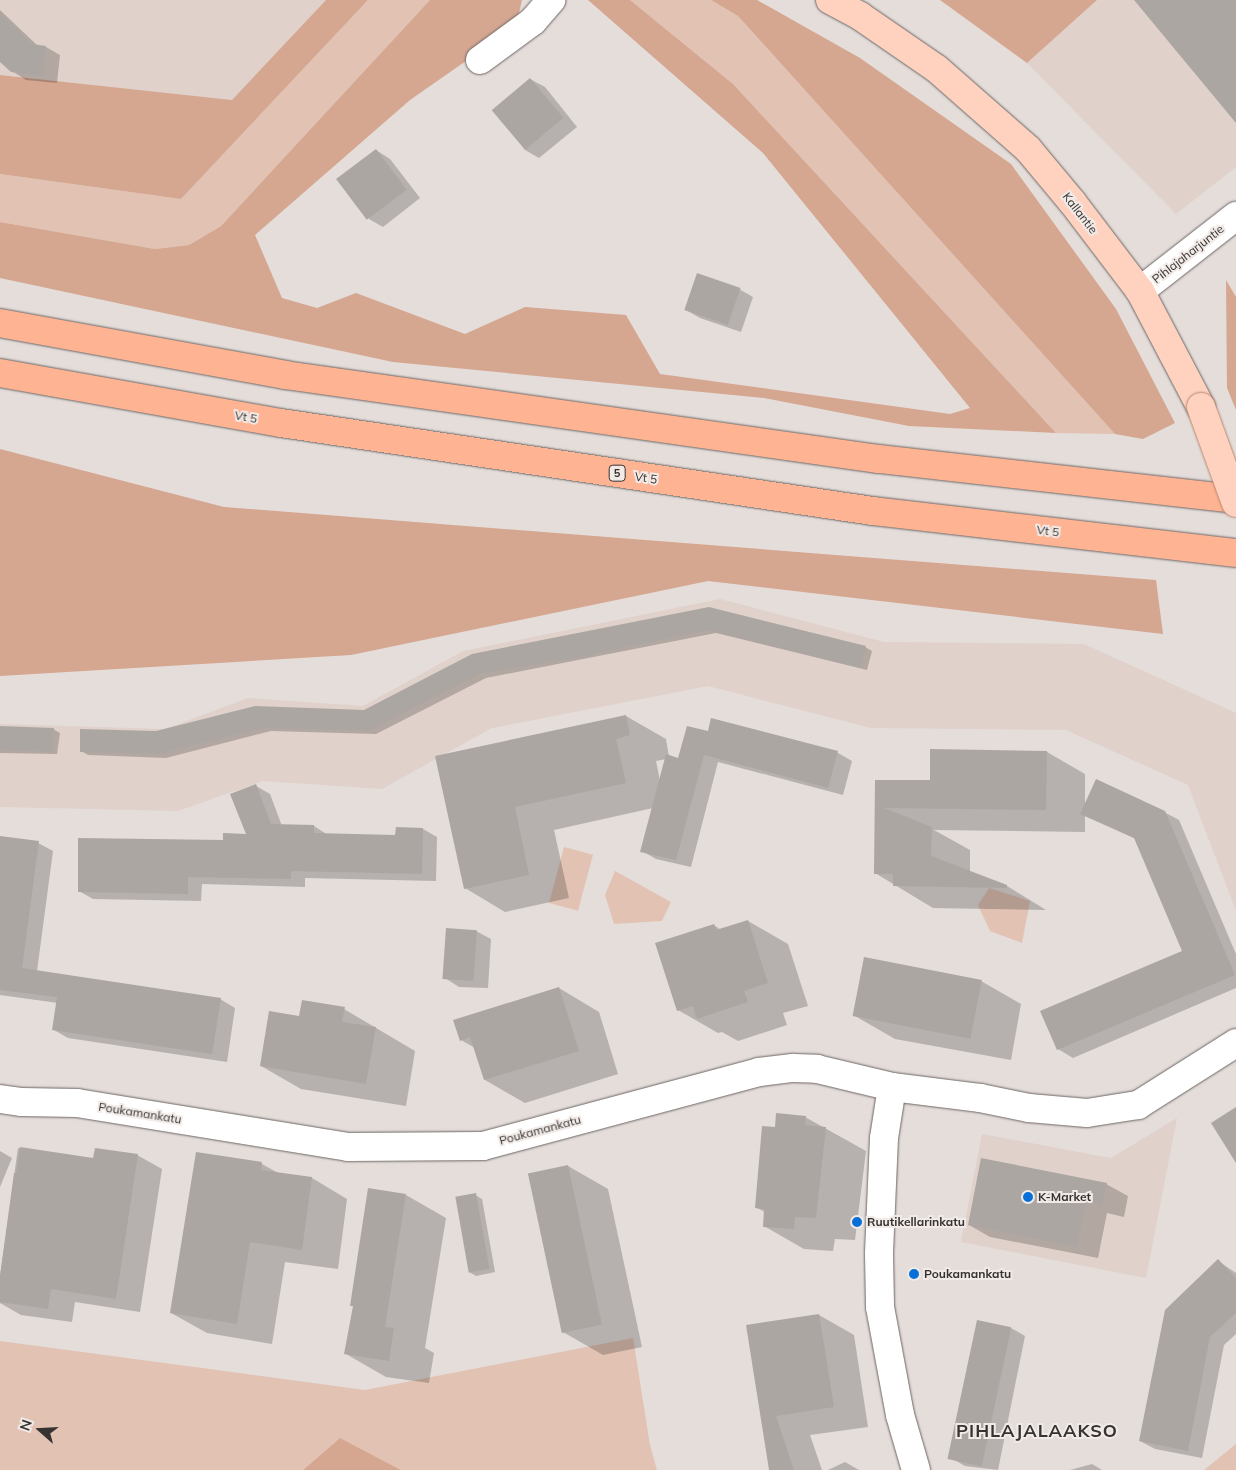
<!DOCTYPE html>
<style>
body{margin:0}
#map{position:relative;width:1236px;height:1470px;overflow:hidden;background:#e4ddda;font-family:Mulish,sans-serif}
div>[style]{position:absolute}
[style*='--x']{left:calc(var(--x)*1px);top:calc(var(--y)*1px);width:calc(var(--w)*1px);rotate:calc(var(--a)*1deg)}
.built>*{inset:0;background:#e0d1cb}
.green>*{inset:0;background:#e2c2b3;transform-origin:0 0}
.forest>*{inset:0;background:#d5a690}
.shadow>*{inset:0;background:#0003}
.building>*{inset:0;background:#aca6a3;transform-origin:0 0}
.roads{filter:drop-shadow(0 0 1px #6d6664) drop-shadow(0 0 1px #6d6664)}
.minor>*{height:28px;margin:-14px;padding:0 14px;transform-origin:14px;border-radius:14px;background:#fff}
.major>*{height:28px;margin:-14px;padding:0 14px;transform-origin:14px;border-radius:14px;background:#fed2be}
.highway>*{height:28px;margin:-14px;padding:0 14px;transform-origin:14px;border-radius:14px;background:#feb493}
.bridges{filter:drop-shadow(0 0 1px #b88771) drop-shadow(0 0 1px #b88771)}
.major-bridge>*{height:28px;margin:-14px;padding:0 14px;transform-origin:14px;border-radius:14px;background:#fed2be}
.dots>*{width:14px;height:14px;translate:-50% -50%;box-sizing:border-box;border:2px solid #f1eae7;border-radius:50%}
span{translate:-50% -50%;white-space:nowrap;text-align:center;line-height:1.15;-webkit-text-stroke:4px #f1eae7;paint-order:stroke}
.shield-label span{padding:1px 4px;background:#f1eae7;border:1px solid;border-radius:4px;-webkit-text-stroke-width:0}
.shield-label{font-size:11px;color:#363332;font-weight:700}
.street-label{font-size:12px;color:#363332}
.poi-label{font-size:12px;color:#363332;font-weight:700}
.left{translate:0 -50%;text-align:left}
.district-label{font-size:18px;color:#363332;font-weight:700;letter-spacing:1px}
.north{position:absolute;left:15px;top:1405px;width:50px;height:50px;-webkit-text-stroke:4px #f1eae7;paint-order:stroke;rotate:289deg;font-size:14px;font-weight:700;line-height:20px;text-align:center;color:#363332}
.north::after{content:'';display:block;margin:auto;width:18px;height:22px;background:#363332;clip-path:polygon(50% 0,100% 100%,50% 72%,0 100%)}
</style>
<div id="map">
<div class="built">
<div style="clip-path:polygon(0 0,326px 0,232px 100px,0 75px)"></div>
<div style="clip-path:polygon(1097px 0,1236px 0,1236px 167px,1176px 214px,1027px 63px)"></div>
<div style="clip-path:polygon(720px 599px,884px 642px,1084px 644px,1236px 713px,1236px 911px,1188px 785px,1066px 730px,871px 728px,708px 686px,492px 728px,382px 789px,263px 781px,178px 811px,0 807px,0 724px,165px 729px,248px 698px,363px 706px,463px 651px)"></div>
<div style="clip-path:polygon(1177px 1118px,1146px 1278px,961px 1242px,982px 1134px,1111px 1158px)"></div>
</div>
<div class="green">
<div style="clip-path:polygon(368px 0,430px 0,221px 226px,189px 245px,155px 249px,0 222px,0 174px,181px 199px)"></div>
<div style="clip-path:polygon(630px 0,711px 0,738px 16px,1115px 434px,1056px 433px,733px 84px)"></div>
<div style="left:564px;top:847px;width:30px;height:58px;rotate:15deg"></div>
<div style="clip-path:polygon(615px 871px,671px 902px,662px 921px,614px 924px,605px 895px)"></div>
<div style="clip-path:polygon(989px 888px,1030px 901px,1022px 943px,990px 931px,978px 905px)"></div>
<div style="clip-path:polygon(633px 1338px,650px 1445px,657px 1470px,401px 1470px,340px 1438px,303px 1470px,0 1470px,0 1341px,365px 1390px)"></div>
<div style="clip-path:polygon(1236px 1444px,1236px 1470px,1204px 1470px)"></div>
</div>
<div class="forest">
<div style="clip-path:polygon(326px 0,368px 0,181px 199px,0 174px,0 75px,232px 100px)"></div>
<div style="clip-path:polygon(430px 0,522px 0,516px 26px,410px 100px,255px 235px,282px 298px,317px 308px,356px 293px,465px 334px,525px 307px,626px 315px,660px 374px,950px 414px,970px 408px,763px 153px,588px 0,630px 0,733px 84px,1056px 433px,909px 426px,764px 398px,393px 362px,0 278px,0 222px,155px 249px,189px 245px,221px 226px)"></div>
<div style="clip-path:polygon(711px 0,757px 0,860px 58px,1011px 164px,1116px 309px,1175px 423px,1143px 439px,1115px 434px,738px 16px)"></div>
<div style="clip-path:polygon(940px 0,1097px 0,1027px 63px)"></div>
<div style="clip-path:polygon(1226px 280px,1236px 297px,1236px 410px,1227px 388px)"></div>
<div style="clip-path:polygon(0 449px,224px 507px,1156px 580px,1163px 634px,708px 581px,351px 655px,0 676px)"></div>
<div style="clip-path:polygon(340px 1438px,401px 1470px,303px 1470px)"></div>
</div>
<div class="shadow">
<div style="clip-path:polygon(0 10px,38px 46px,46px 47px,60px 55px,57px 83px,26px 80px,12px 71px,0 60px)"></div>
<div style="clip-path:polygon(530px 79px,545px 87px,577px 127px,539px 158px,525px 150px)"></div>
<div style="clip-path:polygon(376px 150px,390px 159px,420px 198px,383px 227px,369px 219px)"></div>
<div style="clip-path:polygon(739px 289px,753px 297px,741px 332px,700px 318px,686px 310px)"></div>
<div style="clip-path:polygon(709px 608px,865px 647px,872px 651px,867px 670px,716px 633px,486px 678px,376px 734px,271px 731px,166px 758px,88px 755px,81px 751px,364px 711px,473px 655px)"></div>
<div style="clip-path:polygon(evenodd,626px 716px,666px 739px,669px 757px,679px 759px,708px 733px,838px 753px,852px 761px,843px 795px,718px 762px,691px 867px,656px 859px,642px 851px,653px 808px,554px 830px,569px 898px,505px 912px,465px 888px,437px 757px,626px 716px,666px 759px,660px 781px,656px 761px,666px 759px)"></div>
<div style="clip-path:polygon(0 728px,53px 729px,60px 733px,57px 754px,0 753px)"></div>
<div style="clip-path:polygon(1047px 752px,1085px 774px,1085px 806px,1164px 812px,1179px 820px,1236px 954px,1236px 988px,1073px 1058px,1058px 1049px,1183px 951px,1136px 839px,1085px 815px,1085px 832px,934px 830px,970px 850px,970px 872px,1007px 886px,1046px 910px,933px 908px,875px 873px,876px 781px,931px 782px)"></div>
<div style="clip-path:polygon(256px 786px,270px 794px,282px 826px,314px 826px,328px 835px,397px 836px,397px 829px,423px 829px,437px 837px,436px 881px,305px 878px,305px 887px,202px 884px,201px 901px,93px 899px,79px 891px,248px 835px)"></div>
<div style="clip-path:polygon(0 837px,38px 843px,53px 851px,37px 971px,220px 999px,235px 1008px,227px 1062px,68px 1038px,54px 1030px,58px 1003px,0 995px)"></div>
<div style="clip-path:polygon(748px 921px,788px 944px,808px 1006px,783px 1013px,787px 1025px,738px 1041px,722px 1032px,718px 1033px,678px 1010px,714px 925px,721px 930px)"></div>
<div style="clip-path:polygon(476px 931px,491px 939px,488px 988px,459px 987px,445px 978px)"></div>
<div style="clip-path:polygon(981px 981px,1021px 1004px,1011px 1060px,895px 1039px,855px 1016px)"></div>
<div style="clip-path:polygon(559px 988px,599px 1012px,618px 1074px,525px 1103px,485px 1080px,475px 1048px,461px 1040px)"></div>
<div style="clip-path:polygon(344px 1009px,415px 1051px,406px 1106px,301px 1089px,261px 1066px,300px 1018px)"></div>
<div style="clip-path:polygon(805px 1117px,866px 1151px,855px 1240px,835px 1239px,833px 1251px,804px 1249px,764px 1226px,765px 1212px,757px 1208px,776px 1129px)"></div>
<div style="clip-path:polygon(18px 1148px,94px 1159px,137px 1155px,162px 1169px,140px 1312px,75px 1302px,72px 1322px,21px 1315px,0 1303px,0 1276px)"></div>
<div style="clip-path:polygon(0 1151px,12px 1158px,0 1187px)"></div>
<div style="clip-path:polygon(197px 1153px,262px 1164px,280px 1174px,312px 1178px,347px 1199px,338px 1269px,285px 1262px,272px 1344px,207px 1333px,171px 1313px)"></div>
<div style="clip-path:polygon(568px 1166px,608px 1189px,642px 1347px,603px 1355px,563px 1332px)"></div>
<div style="clip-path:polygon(1106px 1184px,1128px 1196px,1124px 1217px,1107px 1213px,1098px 1258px,990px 1237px,969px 1225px)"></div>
<div style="clip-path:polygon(406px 1195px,446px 1218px,425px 1348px,434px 1353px,429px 1383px,386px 1377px,346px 1354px,354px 1307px)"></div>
<div style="clip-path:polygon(475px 1195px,482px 1199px,495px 1272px,476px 1276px,469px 1272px)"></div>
<div style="clip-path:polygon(1218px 1261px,1236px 1273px,1236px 1334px,1224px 1345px,1202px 1458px,1155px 1449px,1140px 1441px)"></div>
<div style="clip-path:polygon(819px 1315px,854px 1335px,868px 1427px,810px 1435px,822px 1470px,770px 1470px,748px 1326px)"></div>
<div style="clip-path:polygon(1011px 1328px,1025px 1336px,998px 1470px,965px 1466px,951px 1458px)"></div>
<div style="clip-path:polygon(845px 1462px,859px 1470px,828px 1470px)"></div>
<div style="clip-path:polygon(1092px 1464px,1102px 1470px,1070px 1470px)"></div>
</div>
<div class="building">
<div style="clip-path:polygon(1134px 0,1236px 0,1236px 123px)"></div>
<div style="clip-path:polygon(0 13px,32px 44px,46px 46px,43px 76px,11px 72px,0 62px)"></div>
<div style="left:530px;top:78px;width:52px;height:50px;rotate:50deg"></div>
<div style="left:376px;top:149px;width:51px;height:50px;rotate:53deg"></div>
<div style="left:697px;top:273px;width:46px;height:39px;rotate:19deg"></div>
<div style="clip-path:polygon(709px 607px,866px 646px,860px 668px,708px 630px,580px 657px,479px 674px,369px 731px,264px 728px,159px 754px,80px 752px,80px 729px,156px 731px,255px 706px,364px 710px,472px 654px)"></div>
<div style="clip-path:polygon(626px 715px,630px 735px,616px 739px,626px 783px,515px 807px,529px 875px,464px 889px,435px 756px)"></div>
<div style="clip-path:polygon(711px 718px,838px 751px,828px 788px,704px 755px,676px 860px,640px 852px,666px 754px,678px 758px,687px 726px,708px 731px)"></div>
<div style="left:0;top:726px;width:54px;height:24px;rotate:2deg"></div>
<div style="clip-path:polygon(930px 749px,1047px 751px,1046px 810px,884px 808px,932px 827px,931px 856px,1007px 885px,1007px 888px,893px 886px,893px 874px,874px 874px,875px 780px,930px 780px)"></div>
<div style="clip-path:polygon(1096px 779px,1165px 811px,1235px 975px,1057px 1050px,1040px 1011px,1182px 951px,1134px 838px,1080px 814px)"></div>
<div style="clip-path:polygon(256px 784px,271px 824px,314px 825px,314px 833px,395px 835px,396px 827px,423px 828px,422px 874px,291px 871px,291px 879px,188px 877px,188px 894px,78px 892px,78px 838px,223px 840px,223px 833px,246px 834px,230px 794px)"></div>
<div style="clip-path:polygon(0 836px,39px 841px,22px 968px,221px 998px,212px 1054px,52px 1030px,57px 997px,0 990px)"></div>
<div style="clip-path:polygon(748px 920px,768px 983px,744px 991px,748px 1002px,697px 1019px,693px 1006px,677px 1011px,655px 943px,714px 924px,716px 930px)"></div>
<div style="left:446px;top:928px;width:31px;height:51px;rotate:4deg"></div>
<div style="left:864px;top:957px;width:120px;height:60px;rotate:11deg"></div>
<div style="clip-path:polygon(559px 987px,579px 1051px,484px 1080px,470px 1037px,460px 1041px,453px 1020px)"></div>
<div style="clip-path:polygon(302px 1000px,345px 1007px,342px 1022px,376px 1027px,366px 1084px,260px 1066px,269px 1011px,299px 1016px)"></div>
<div style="clip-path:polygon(1236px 1107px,1236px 1163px,1211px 1123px)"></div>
<div style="clip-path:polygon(776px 1113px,806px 1116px,805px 1125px,826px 1127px,816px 1218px,795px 1217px,794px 1229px,763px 1227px,764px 1209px,755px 1208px,762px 1126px,775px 1127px)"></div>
<div style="clip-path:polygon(20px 1147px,93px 1158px,95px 1148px,138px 1154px,116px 1299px,51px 1289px,48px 1309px,0 1302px,0 1276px,14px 1173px,16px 1173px)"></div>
<div style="clip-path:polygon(196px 1152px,262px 1162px,261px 1170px,312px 1177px,302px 1250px,250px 1242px,237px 1324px,170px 1313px)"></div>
<div style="clip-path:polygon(981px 1158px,1107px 1183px,1102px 1205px,1086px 1202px,1077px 1247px,968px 1225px)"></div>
<div style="left:568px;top:1165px;width:163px;height:41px;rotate:78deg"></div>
<div style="clip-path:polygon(368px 1188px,406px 1194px,385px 1327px,394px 1328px,389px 1361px,344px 1354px,353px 1306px,350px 1306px)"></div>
<div style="left:476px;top:1193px;width:77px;height:21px;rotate:80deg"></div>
<div style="clip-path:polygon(1218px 1259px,1236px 1278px,1236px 1313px,1210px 1337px,1188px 1451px,1139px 1441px,1165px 1310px)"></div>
<div style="clip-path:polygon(819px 1314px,834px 1407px,776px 1416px,794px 1470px,769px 1470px,746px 1325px)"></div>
<div style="left:977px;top:1320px;width:35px;height:142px;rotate:12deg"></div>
</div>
<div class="roads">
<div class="minor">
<div style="--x:480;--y:60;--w:66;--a:-36.3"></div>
<div style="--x:533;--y:21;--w:28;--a:-49"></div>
<div style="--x:1140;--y:291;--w:122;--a:-38"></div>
<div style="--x:892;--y:1087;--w:52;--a:98.9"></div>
<div style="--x:884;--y:1138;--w:116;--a:92.5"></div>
<div style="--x:879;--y:1254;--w:53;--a:88.9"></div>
<div style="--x:880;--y:1307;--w:110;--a:79.5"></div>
<div style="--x:900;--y:1415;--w:57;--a:73.8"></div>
<div style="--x:0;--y:1099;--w:22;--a:8"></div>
<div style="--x:22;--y:1102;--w:55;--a:1"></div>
<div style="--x:77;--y:1103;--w:275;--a:9.2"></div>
<div style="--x:348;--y:1147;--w:135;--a:-0.4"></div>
<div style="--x:483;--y:1146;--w:286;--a:-15"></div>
<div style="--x:759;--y:1072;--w:34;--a:-7"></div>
<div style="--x:793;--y:1068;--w:24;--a:2"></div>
<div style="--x:817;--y:1069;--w:77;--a:13.5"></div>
<div style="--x:892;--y:1087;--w:89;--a:7.1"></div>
<div style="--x:980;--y:1098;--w:50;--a:11.5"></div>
<div style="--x:1029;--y:1108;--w:58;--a:4.9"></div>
<div style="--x:1087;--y:1113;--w:52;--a:-8.9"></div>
<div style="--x:1138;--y:1105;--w:116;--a:-32.3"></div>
</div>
<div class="major">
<div style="--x:830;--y:0;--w:34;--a:28"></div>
<div style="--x:860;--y:16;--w:93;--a:34.5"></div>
<div style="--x:937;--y:69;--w:121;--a:41.3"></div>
<div style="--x:1028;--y:149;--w:70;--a:50.2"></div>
<div style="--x:1073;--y:203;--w:111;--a:52.7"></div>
<div style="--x:1140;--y:291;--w:131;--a:62.3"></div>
</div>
<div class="highway">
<div style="--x:0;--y:323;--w:290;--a:10.3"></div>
<div style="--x:285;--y:375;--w:600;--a:8.05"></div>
<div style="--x:879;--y:459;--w:359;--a:6.4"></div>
<div style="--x:0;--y:373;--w:285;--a:10.1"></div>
<div style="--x:281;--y:423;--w:599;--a:8.46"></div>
<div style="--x:873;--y:511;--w:365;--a:6.6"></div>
</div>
</div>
<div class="bridges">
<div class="major-bridge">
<div style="--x:1201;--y:407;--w:102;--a:70"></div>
</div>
</div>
<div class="dots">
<div style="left:1028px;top:1197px;background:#096fd8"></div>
<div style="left:857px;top:1222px;background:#096fd8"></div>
<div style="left:914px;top:1274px;background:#096fd8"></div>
</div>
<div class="shield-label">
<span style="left:617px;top:473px">5</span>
</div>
<div class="street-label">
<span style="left:1080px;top:213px;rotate:52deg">Kallantie</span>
<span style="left:1188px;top:254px;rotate:-38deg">Pihlajaharjuntie</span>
<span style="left:246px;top:417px;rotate:10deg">Vt 5</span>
<span style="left:646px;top:478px;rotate:8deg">Vt 5</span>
<span style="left:1048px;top:531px;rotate:7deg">Vt 5</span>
<span style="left:140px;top:1113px;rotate:9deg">Poukamankatu</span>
<span style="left:540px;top:1130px;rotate:-15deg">Poukamankatu</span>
</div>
<div class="poi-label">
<span class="left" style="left:1038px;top:1197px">K-Market</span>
<span class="left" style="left:867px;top:1222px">Ruutikellarinkatu</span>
<span class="left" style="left:924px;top:1274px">Poukamankatu</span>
</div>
<div class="district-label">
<span style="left:1037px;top:1431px">PIHLAJALAAKSO</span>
</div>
<div class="north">N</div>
</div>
